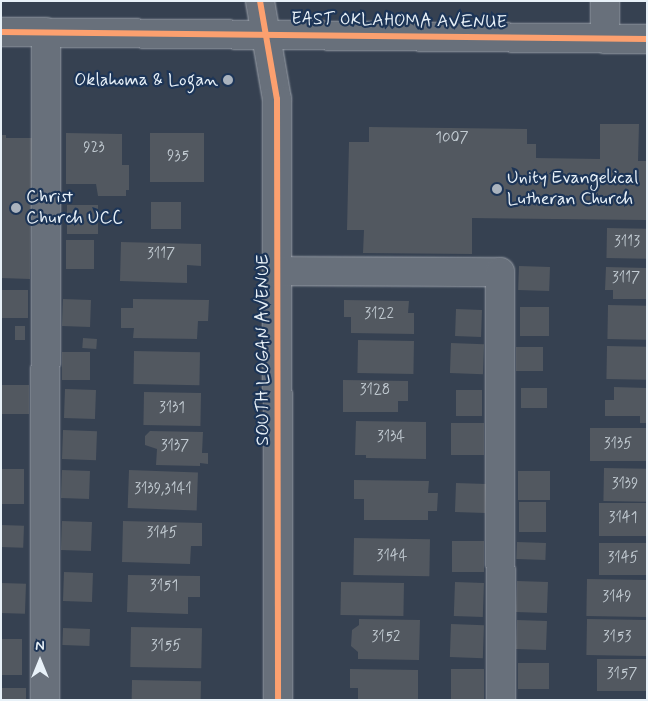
<!DOCTYPE html>
<style>
body{margin:0}
#map{position:relative;width:648px;height:701px;overflow:hidden;background:#364151;font-family:Mynerve,sans-serif}
div>[style]{position:absolute}
[style*='--x']{left:calc(var(--x)*1px);top:calc(var(--y)*1px);width:calc(var(--w)*1px);rotate:calc(var(--a)*1deg)}
.building>*{inset:0;background:#525860;transform-origin:0 0}
.roads{filter:drop-shadow(0 0 1px #9ba1aa) drop-shadow(0 0 1px #9ba1aa)}
.minor>*{height:28px;margin:-14px;padding:0 14px;transform-origin:14px;border-radius:14px;background:#68707b}
.major>*{height:28px;margin:-14px;padding:0 14px;transform-origin:14px;border-radius:14px;background:#68707b}
.cycleway>*{height:6px;margin:-3px;padding:0 3px;transform-origin:3px;border-radius:3px;background:#fca06f}
.dots>*{width:14px;height:14px;translate:-50% -50%;box-sizing:border-box;border:2px solid #1d3557;border-radius:50%}
span{translate:-50% -50%;white-space:nowrap;text-align:center;line-height:1.15;-webkit-text-stroke:4.5px #1d3557;paint-order:stroke}
.number-label{font-size:15px;color:#c2cbd2}
.number-label span{-webkit-text-stroke-width:0}
.street-label{font-size:18px;color:#e8f1f8}
.poi-label{font-size:18px;color:#e8f1f8}
.right{translate:-100% -50%;text-align:right}
.left{translate:0 -50%;text-align:left}
.frame{position:absolute;inset:0;border:2px solid #e8f1f8;pointer-events:none}
.north{position:absolute;left:15px;top:636px;width:50px;height:50px;-webkit-text-stroke:4px #1d3557;paint-order:stroke;rotate:0deg;font-size:14px;font-weight:700;line-height:20px;text-align:center;color:#e8f1f8}
.north::after{content:'';display:block;margin:auto;width:18px;height:22px;background:#e8f1f8;clip-path:polygon(50% 0,100% 100%,50% 72%,0 100%)}
</style>
<div id="map">
<div class="building">
<div style="clip-path:polygon(600px 124px,639px 124px,638px 161px,647px 161px,647px 220px,472px 218px,472px 254px,363px 253px,364px 230px,347px 230px,349px 142px,369px 142px,369px 127px,527px 129px,527px 144px,536px 144px,536px 158px,600px 159px)"></div>
<div style="clip-path:polygon(66px 133px,122px 134px,122px 165px,129px 165px,129px 190px,126px 190px,126px 196px,98px 196px,96px 184px,66px 184px)"></div>
<div style="left:150px;top:133px;width:54px;height:49px"></div>
<div style="clip-path:polygon(1px 135px,6px 135px,6px 138px,32px 138px,30px 279px,1px 278px)"></div>
<div style="left:151px;top:202px;width:30px;height:27px"></div>
<div style="left:67px;top:205px;width:31px;height:29px"></div>
<div style="left:607px;top:228px;width:40px;height:30px;rotate:1deg"></div>
<div style="left:66px;top:240px;width:28px;height:29px"></div>
<div style="clip-path:polygon(121px 242px,201px 244px,201px 266px,187px 265px,187px 283px,120px 281px)"></div>
<div style="left:519px;top:266px;width:31px;height:24px;rotate:2deg"></div>
<div style="clip-path:polygon(606px 267px,647px 268px,647px 299px,613px 299px,613px 290px,605px 290px)"></div>
<div style="left:1px;top:290px;width:27px;height:28px"></div>
<div style="left:63px;top:299px;width:28px;height:27px;rotate:2deg"></div>
<div style="clip-path:polygon(133px 299px,209px 300px,208px 321px,198px 321px,197px 339px,133px 338px,134px 328px,121px 328px,121px 308px,133px 308px)"></div>
<div style="clip-path:polygon(344px 300px,409px 301px,408px 313px,414px 313px,414px 334px,351px 333px,351px 317px,344px 317px)"></div>
<div style="left:608px;top:305px;width:39px;height:34px;rotate:1deg"></div>
<div style="left:520px;top:307px;width:29px;height:29px"></div>
<div style="left:456px;top:309px;width:26px;height:27px;rotate:2deg"></div>
<div style="left:15px;top:326px;width:10px;height:14px"></div>
<div style="left:83px;top:338px;width:14px;height:10px;rotate:4deg"></div>
<div style="left:358px;top:340px;width:56px;height:33px;rotate:1deg"></div>
<div style="left:451px;top:343px;width:33px;height:30px;rotate:2deg"></div>
<div style="left:607px;top:346px;width:40px;height:33px;rotate:1deg"></div>
<div style="left:516px;top:347px;width:27px;height:24px"></div>
<div style="left:134px;top:351px;width:66px;height:33px;rotate:1deg"></div>
<div style="left:62px;top:352px;width:28px;height:28px"></div>
<div style="clip-path:polygon(343px 380px,408px 381px,408px 401px,398px 401px,398px 412px,343px 412px)"></div>
<div style="left:1px;top:385px;width:28px;height:29px"></div>
<div style="clip-path:polygon(614px 387px,647px 388px,647px 423px,640px 423px,640px 416px,605px 416px,605px 400px,614px 400px)"></div>
<div style="left:521px;top:388px;width:26px;height:20px"></div>
<div style="left:65px;top:389px;width:31px;height:29px;rotate:2deg"></div>
<div style="left:456px;top:390px;width:26px;height:26px"></div>
<div style="left:144px;top:392px;width:57px;height:33px;rotate:1deg"></div>
<div style="clip-path:polygon(356px 421px,426px 422px,426px 459px,366px 458px,366px 455px,355px 455px)"></div>
<div style="left:451px;top:423px;width:33px;height:32px"></div>
<div style="left:590px;top:428px;width:57px;height:33px"></div>
<div style="left:63px;top:430px;width:34px;height:29px;rotate:2deg"></div>
<div style="clip-path:polygon(150px 431px,203px 432px,202px 453px,208px 453px,208px 464px,200px 463px,200px 466px,156px 465px,157px 449px,145px 445px,145px 436px)"></div>
<div style="left:604px;top:468px;width:43px;height:33px;rotate:1deg"></div>
<div style="left:1px;top:469px;width:23px;height:35px"></div>
<div style="left:62px;top:470px;width:28px;height:28px;rotate:2deg"></div>
<div style="left:129px;top:470px;width:69px;height:38px;rotate:2deg"></div>
<div style="left:518px;top:471px;width:32px;height:29px"></div>
<div style="clip-path:polygon(354px 480px,429px 481px,428px 493px,438px 493px,437px 511px,428px 511px,428px 520px,364px 520px,364px 499px,354px 499px)"></div>
<div style="left:456px;top:483px;width:30px;height:29px;rotate:2deg"></div>
<div style="left:519px;top:502px;width:27px;height:30px"></div>
<div style="left:599px;top:503px;width:48px;height:33px"></div>
<div style="left:62px;top:521px;width:30px;height:29px;rotate:2deg"></div>
<div style="clip-path:polygon(123px 521px,202px 523px,202px 546px,191px 546px,190px 564px,122px 562px)"></div>
<div style="left:1px;top:525px;width:23px;height:22px;rotate:2deg"></div>
<div style="left:354px;top:538px;width:76px;height:37px;rotate:1deg"></div>
<div style="left:452px;top:541px;width:32px;height:31px"></div>
<div style="left:517px;top:542px;width:29px;height:17px;rotate:2deg"></div>
<div style="left:599px;top:543px;width:48px;height:32px"></div>
<div style="left:64px;top:572px;width:29px;height:29px;rotate:2deg"></div>
<div style="clip-path:polygon(128px 575px,200px 576px,200px 597px,188px 597px,188px 614px,127px 612px)"></div>
<div style="left:587px;top:579px;width:60px;height:37px;rotate:1deg"></div>
<div style="left:517px;top:581px;width:31px;height:31px;rotate:2deg"></div>
<div style="left:341px;top:582px;width:63px;height:33px;rotate:1deg"></div>
<div style="left:455px;top:582px;width:29px;height:34px;rotate:2deg"></div>
<div style="left:1px;top:583px;width:25px;height:30px;rotate:2deg"></div>
<div style="clip-path:polygon(359px 619px,420px 620px,419px 660px,358px 659px,358px 652px,351px 646px,352px 630px,359px 625px)"></div>
<div style="left:587px;top:619px;width:60px;height:36px;rotate:1deg"></div>
<div style="left:517px;top:620px;width:30px;height:29px;rotate:2deg"></div>
<div style="left:451px;top:624px;width:33px;height:33px;rotate:2deg"></div>
<div style="left:131px;top:627px;width:71px;height:40px;rotate:1deg"></div>
<div style="left:63px;top:628px;width:27px;height:17px;rotate:2deg"></div>
<div style="left:1px;top:639px;width:21px;height:36px"></div>
<div style="left:597px;top:659px;width:50px;height:32px"></div>
<div style="left:518px;top:663px;width:31px;height:26px"></div>
<div style="clip-path:polygon(350px 669px,418px 670px,418px 700px,358px 700px,358px 688px,350px 688px)"></div>
<div style="left:451px;top:669px;width:33px;height:31px"></div>
<div style="left:132px;top:680px;width:69px;height:20px;rotate:1deg"></div>
<div style="left:1px;top:688px;width:25px;height:12px"></div>
</div>
<div class="roads">
<div class="minor">
<div style="--x:260;--y:1;--w:99;--a:80.2"></div>
<div style="--x:277;--y:99;--w:601;--a:89.9"></div>
<div style="--x:605;--y:39;--w:38;--a:-90"></div>
<div style="--x:278;--y:271;--w:222;--a:0.3"></div>
<div style="--x:500;--y:272;--w:428;--a:89.9"></div>
<div style="--x:45;--y:700;--w:668;--a:-89.91"></div>
</div>
<div class="major">
<div style="--x:1;--y:32;--w:646;--a:0.62"></div>
</div>
</div>
<div class="cycleway">
<div style="--x:260;--y:1;--w:99;--a:80.2"></div>
<div style="--x:277;--y:99;--w:601;--a:89.9"></div>
<div style="--x:1;--y:32;--w:646;--a:0.62"></div>
</div>
<div class="dots">
<div style="left:228px;top:80px;background:#aab3be"></div>
<div style="left:497px;top:189px;background:#aab3be"></div>
<div style="left:16px;top:208px;background:#aab3be"></div>
</div>
<div class="number-label">
<span style="left:452px;top:139px">1007</span>
<span style="left:94px;top:149px">923</span>
<span style="left:178px;top:157px">935</span>
<span style="left:627px;top:243px">3113</span>
<span style="left:161px;top:255px">3117</span>
<span style="left:626px;top:279px">3117</span>
<span style="left:379px;top:315px">3122</span>
<span style="left:375px;top:391px">3128</span>
<span style="left:172px;top:409px">3131</span>
<span style="left:391px;top:438px">3134</span>
<span style="left:618px;top:445px">3135</span>
<span style="left:175px;top:447px">3137</span>
<span style="left:625px;top:485px">3139</span>
<span style="left:163px;top:490px">3139,3141</span>
<span style="left:623px;top:519px">3141</span>
<span style="left:162px;top:534px">3145</span>
<span style="left:392px;top:557px">3144</span>
<span style="left:623px;top:559px">3145</span>
<span style="left:164px;top:587px">3151</span>
<span style="left:617px;top:598px">3149</span>
<span style="left:386px;top:638px">3152</span>
<span style="left:617px;top:638px">3153</span>
<span style="left:166px;top:647px">3155</span>
<span style="left:622px;top:675px">3157</span>
</div>
<div class="street-label">
<span style="left:399px;top:21px;rotate:1deg">EAST OKLAHOMA AVENUE</span>
<span style="left:263px;top:350px;rotate:-90deg">SOUTH LOGAN AVENUE</span>
</div>
<div class="poi-label">
<span class="right" style="left:218px;top:80px">Oklahoma &amp; Logan</span>
<span class="left" style="left:507px;top:189px">Unity Evangelical<br>Lutheran Church</span>
<span class="left" style="left:26px;top:208px">Christ<br>Church UCC</span>
</div>
<div class="frame"></div>
<div class="north">N</div>
</div>
